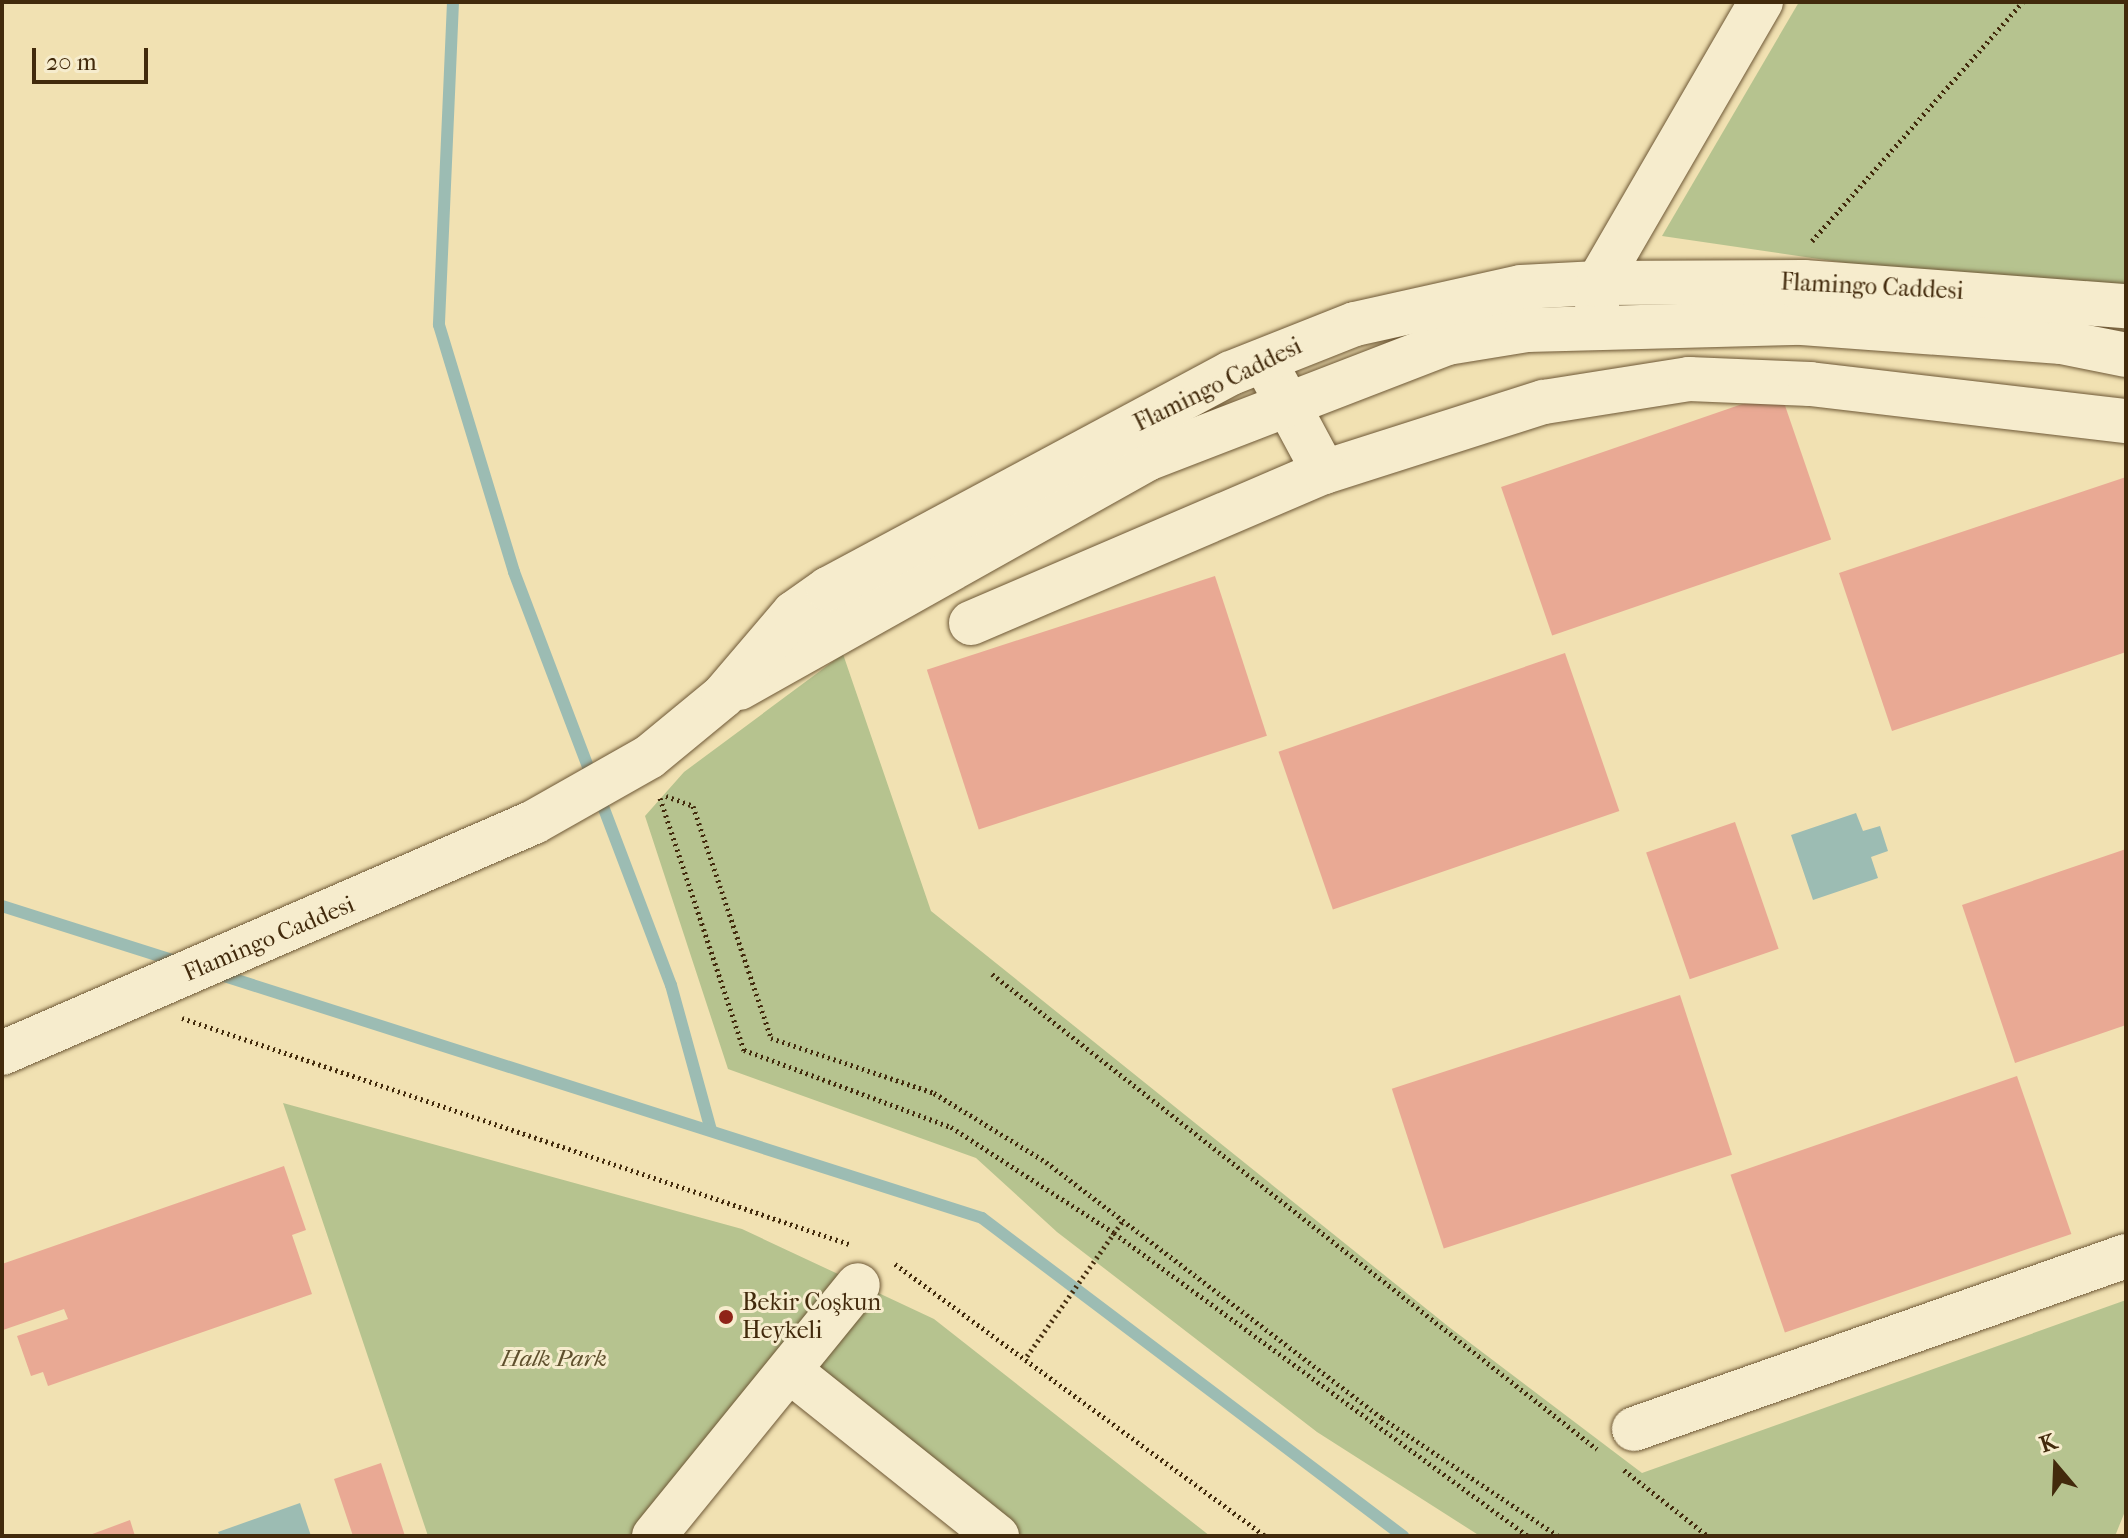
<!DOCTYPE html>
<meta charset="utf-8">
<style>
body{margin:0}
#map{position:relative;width:2128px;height:1538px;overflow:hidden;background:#f1e1b2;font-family:"IM FELL French Canon",serif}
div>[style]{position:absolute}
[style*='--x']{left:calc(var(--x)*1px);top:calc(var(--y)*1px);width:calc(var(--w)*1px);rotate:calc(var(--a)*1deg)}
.green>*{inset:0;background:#b6c38f}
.water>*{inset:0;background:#9cbcb3}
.stream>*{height:12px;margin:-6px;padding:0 6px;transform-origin:6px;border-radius:6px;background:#9cbcb3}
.building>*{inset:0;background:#e9a994;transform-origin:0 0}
.path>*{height:5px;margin-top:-2.5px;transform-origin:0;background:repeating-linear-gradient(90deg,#422a0c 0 2px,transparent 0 6px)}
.roads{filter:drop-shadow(0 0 2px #6e5836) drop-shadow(0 0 2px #6e5836)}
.minor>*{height:44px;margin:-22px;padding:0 22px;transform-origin:22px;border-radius:22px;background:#f6eccd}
.path-bridge>*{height:5px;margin-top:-2.5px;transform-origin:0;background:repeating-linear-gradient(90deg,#422a0c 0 2px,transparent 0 6px)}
.dots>*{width:22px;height:22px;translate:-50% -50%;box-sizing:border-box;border:4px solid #f6eccd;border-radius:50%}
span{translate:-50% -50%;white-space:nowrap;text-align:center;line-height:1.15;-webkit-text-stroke:6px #f6eccd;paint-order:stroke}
.street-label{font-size:24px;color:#422a0c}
.poi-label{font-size:24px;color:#422a0c}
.left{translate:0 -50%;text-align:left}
.park-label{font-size:24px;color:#5f502d;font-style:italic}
.frame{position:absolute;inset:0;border:4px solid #422a0c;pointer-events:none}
.north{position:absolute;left:2016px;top:1426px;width:80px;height:80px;-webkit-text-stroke:6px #f6eccd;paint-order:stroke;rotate:341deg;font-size:22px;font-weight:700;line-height:32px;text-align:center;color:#422a0c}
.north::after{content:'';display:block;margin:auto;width:28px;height:36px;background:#422a0c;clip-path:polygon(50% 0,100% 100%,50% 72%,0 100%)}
.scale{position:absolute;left:32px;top:48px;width:116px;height:36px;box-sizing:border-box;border:4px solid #422a0c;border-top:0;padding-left:10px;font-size:24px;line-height:28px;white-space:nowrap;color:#422a0c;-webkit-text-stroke:6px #f6eccd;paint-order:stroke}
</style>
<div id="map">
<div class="green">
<div style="clip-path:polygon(1799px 2px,2126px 2px,2126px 304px,1662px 236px)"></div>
<div style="clip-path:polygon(843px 654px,931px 911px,1449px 1327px,1642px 1473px,2126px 1300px,2126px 1509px,2115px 1536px,1480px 1536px,1317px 1432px,1057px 1232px,976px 1158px,728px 1069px,645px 816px,684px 772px)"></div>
<div style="clip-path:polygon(283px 1103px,742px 1229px,934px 1319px,1210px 1536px,1011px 1536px,822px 1374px,635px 1536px,428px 1536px)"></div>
</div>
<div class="water">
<div style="clip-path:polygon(1856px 813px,1863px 831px,1880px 826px,1888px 851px,1871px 857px,1878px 878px,1813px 900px,1791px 835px)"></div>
<div style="clip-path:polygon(300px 1503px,311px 1536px,220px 1536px,218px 1532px)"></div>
</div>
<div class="stream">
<div style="--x:453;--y:2;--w:323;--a:92.5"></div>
<div style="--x:439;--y:325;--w:258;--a:73.1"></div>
<div style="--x:514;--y:572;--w:442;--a:69.2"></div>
<div style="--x:671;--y:985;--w:150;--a:74.6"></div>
<div style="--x:2;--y:906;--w:186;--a:17.6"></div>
<div style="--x:215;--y:973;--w:805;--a:17.71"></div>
<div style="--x:982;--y:1218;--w:528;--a:37.07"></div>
</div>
<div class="building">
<div style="left:1780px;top:391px;width:157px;height:295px;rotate:71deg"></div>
<div style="clip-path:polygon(2126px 477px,2126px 652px,1892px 731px,1839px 573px)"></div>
<div style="left:1215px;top:576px;width:168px;height:303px;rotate:72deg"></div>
<div style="left:1565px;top:653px;width:167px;height:303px;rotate:71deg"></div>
<div style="left:1735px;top:822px;width:134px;height:94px;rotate:71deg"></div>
<div style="clip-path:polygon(2126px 849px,2126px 1025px,2015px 1063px,1962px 905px)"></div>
<div style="left:1680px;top:995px;width:168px;height:303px;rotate:72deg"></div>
<div style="left:2017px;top:1076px;width:167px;height:303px;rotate:71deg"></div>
<div style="clip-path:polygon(284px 1166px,306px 1230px,292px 1235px,312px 1294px,48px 1386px,43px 1372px,31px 1376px,17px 1336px,68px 1319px,64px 1309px,3px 1330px,2px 1264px)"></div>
<div style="clip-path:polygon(381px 1463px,405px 1536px,353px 1536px,334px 1479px)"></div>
<div style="clip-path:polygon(130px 1520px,135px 1536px,87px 1536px)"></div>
</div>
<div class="path">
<div style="--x:1812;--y:241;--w:319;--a:-48.6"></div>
<div style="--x:666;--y:796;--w:29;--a:20"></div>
<div style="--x:693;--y:806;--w:245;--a:71.4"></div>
<div style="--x:771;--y:1038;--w:172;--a:18.6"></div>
<div style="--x:934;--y:1093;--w:132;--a:31.6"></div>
<div style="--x:1046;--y:1162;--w:422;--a:37.3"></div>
<div style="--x:1382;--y:1418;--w:212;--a:33.8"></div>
<div style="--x:660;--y:798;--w:266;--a:71.6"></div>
<div style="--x:744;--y:1050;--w:221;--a:20.4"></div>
<div style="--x:951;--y:1127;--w:194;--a:33"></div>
<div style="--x:1114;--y:1233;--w:513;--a:36.2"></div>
<div style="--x:992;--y:974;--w:769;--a:38.14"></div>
<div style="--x:182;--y:1018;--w:704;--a:18.72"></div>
<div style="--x:895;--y:1264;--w:459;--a:36.3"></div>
<div style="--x:1624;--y:1470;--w:107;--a:38.2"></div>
</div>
<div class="roads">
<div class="minor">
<div style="--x:1597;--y:305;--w:22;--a:-87"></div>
<div style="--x:1598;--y:283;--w:325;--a:-59.9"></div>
<div style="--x:1324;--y:472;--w:231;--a:-17.7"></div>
<div style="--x:1544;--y:402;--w:147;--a:-9"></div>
<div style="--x:1689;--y:379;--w:121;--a:2.4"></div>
<div style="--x:1810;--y:384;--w:318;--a:6.7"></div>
<div style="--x:971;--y:623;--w:384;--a:-23.2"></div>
<div style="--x:1324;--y:472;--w:110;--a:-118.2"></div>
<div style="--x:739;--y:688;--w:468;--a:-29.3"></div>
<div style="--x:1147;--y:459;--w:322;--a:-21.1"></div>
<div style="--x:1447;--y:343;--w:81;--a:-9.2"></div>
<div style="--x:1527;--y:330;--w:275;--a:-1.5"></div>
<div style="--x:1802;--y:323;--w:260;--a:4.2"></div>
<div style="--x:2061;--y:342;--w:66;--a:11.3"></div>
<div style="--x:2;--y:1053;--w:580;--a:-23.47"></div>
<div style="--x:534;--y:822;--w:132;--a:-29.5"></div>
<div style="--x:649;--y:757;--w:96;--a:-39.5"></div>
<div style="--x:723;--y:696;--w:109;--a:-49.5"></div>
<div style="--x:794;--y:613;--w:42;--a:-35.2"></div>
<div style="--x:828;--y:589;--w:457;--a:-28.2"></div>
<div style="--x:1231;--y:373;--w:133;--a:-21.6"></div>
<div style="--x:1355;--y:324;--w:170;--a:-12.6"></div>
<div style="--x:1521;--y:287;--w:77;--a:-3"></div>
<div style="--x:1598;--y:283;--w:206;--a:-0.3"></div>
<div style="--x:1804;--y:282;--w:323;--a:4.3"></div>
<div style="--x:790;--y:1371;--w:265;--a:38.6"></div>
<div style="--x:1634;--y:1429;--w:522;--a:-19.37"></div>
<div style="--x:654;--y:1536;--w:323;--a:-50.9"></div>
</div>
</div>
<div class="path-bridge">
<div style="--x:1027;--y:1356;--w:168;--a:-54.7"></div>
</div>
<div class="dots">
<div style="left:726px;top:1317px;background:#8f2418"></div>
</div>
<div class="street-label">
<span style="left:1872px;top:287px;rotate:3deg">Flamingo Caddesi</span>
<span style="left:1218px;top:385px;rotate:-26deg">Flamingo Caddesi</span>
<span style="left:269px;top:939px;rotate:-23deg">Flamingo Caddesi</span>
</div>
<div class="poi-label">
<span class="left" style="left:742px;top:1317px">Bekir Coşkun<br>Heykeli</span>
</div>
<div class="park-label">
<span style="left:554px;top:1359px">Halk Park</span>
</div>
<div class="frame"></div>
<div class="north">K</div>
<div class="scale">20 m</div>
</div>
